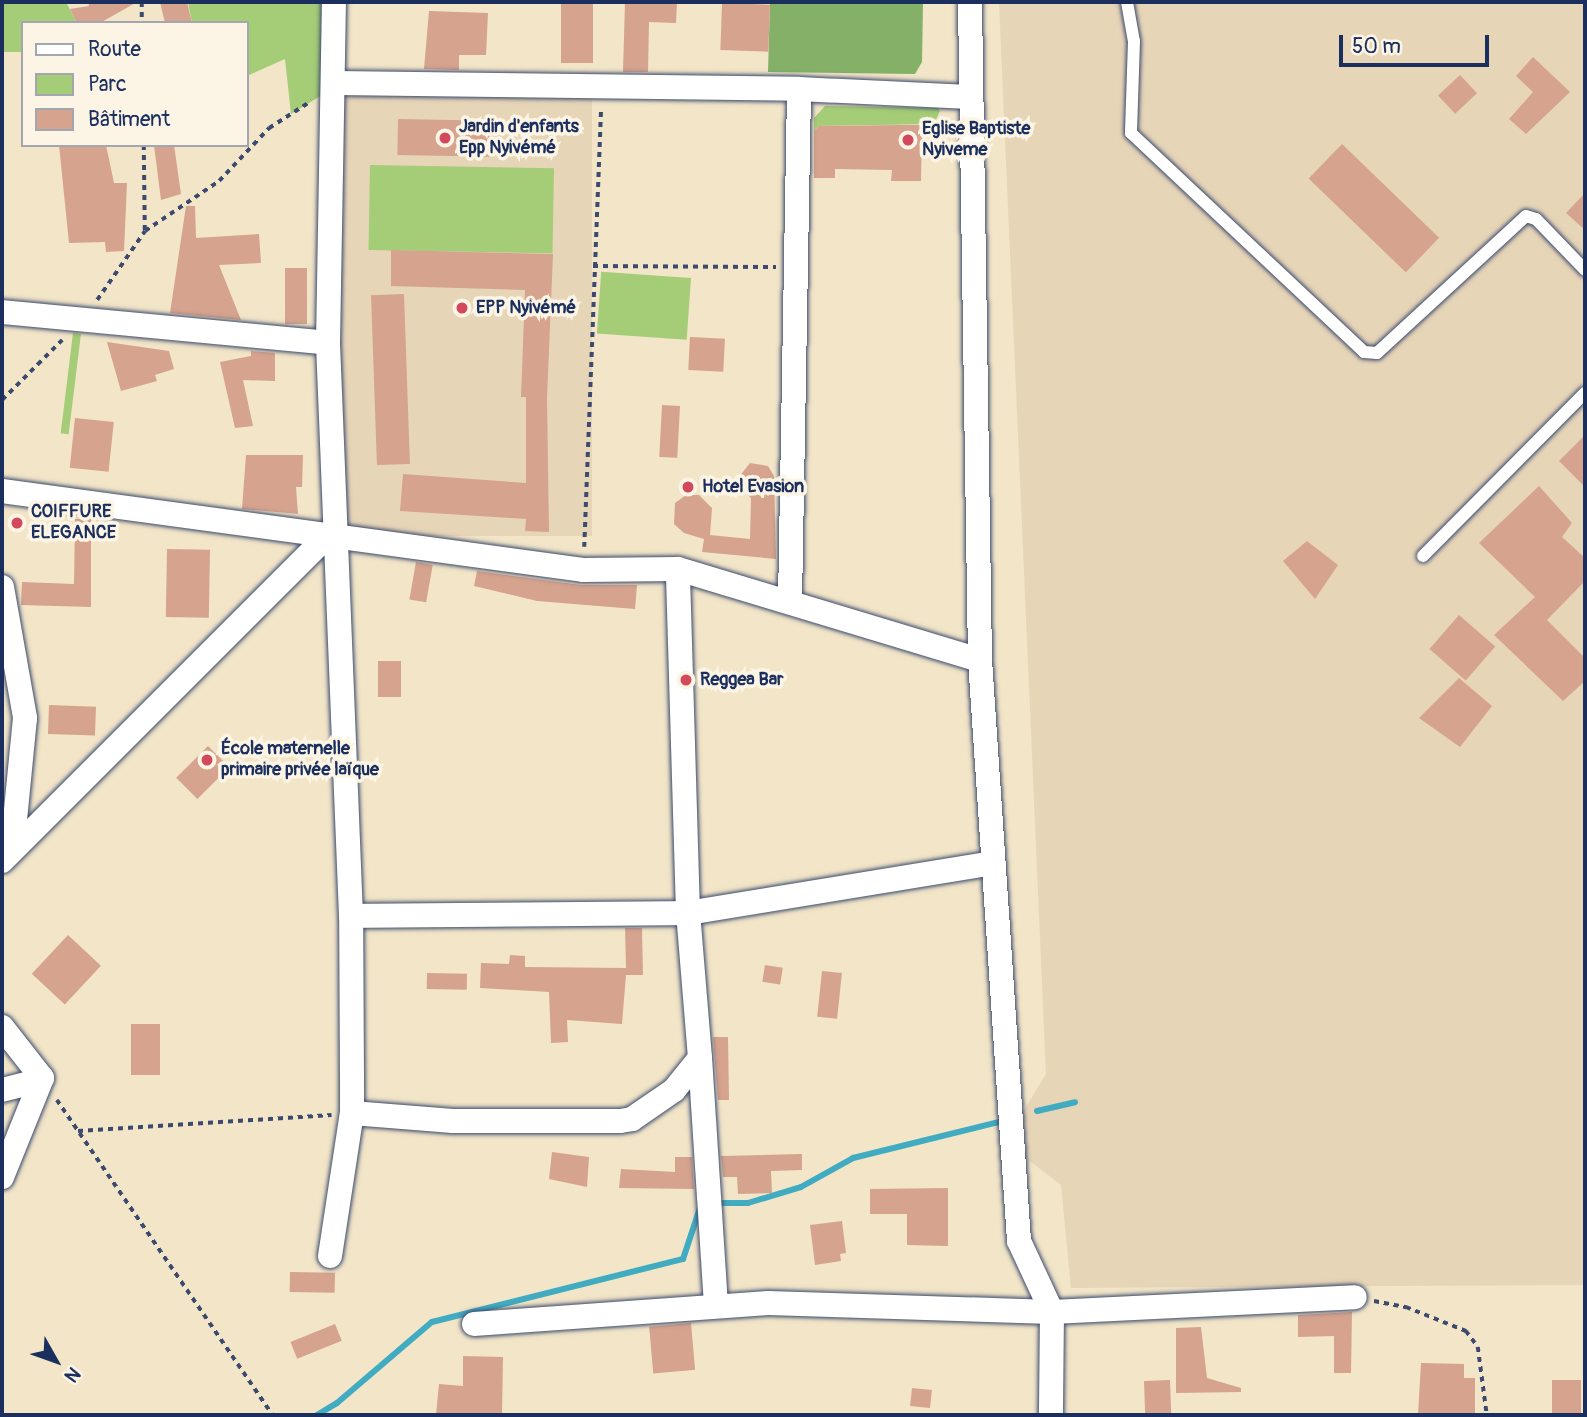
<!DOCTYPE html>
<meta charset="utf-8">
<style>
body{margin:0}
#map{position:relative;width:1587px;height:1417px;overflow:hidden;background:#f2e5c8;font-family:Pangolin,sans-serif}
div>[style]{position:absolute}
[style*='--x']{left:calc(var(--x)*1px);top:calc(var(--y)*1px);width:calc(var(--w)*1px);rotate:calc(var(--a)*1deg)}
.built>*{inset:0;background:#e7d5b8;transform-origin:0 0}
.green>*{inset:0;background:#a5cc76;transform-origin:0 0}
.forest>*{inset:0;background:#84b067}
.stream>*{height:6px;margin:-3px;padding:0 3px;transform-origin:3px;border-radius:3px;background:#41acc1}
.building>*{inset:0;background:#d5a38e;transform-origin:0 0}
.path>*{height:3.5px;margin-top:-1.75px;transform-origin:0;background:repeating-linear-gradient(90deg,#3b4a6e 0 5px,transparent 0 10px)}
.roads{filter:drop-shadow(0 0 2px #3b4a6e) drop-shadow(0 0 2px #3b4a6e)}
.lane>*{height:12px;margin:-6px;padding:0 6px;transform-origin:6px;border-radius:6px;background:#fff}
.street>*{height:24px;margin:-12px;padding:0 12px;transform-origin:12px;border-radius:12px;background:#fff}
.dots>*{width:19px;height:19px;translate:-50% -50%;box-sizing:border-box;border:4px solid #fcf5e5;border-radius:50%}
span{translate:-50% -50%;white-space:nowrap;text-align:center;line-height:1.15;-webkit-text-stroke:7px #fcf5e5;paint-order:stroke}
.poi-label{font-size:18px;color:#1b2f5e;font-weight:700}
.left{translate:0 -50%;text-align:left}
.frame{position:absolute;inset:0;border:4px solid #1b2f5e;pointer-events:none}
.legend{position:absolute;left:21px;top:21px;width:228px;height:126px;box-sizing:border-box;background:#fcf5e5;border:2px solid #a2a6af;margin:0;padding:9px 12px;list-style:none;font-size:21px;color:#1b2f5e}
.legend li{display:flex;align-items:center;gap:14px;height:35px}
.legend b{width:35px;border:2px solid #a2a6af}
.north{position:absolute;left:21px;top:1326px;width:70px;height:70px;-webkit-text-stroke:5px #fcf5e5;paint-order:stroke;rotate:130deg;font-size:19px;font-weight:700;line-height:28px;text-align:center;color:#1b2f5e}
.north::after{content:'';display:block;margin:auto;width:24px;height:32px;background:#1b2f5e;clip-path:polygon(50% 0,100% 100%,50% 72%,0 100%)}
.scale{position:absolute;left:1339px;top:35px;width:150px;height:32px;box-sizing:border-box;border:4px solid #1b2f5e;border-top:0;padding-left:9px;font-size:21px;line-height:24px;white-space:nowrap;color:#1b2f5e;-webkit-text-stroke:5px #fcf5e5;paint-order:stroke}
</style>
<div id="map">
<div class="built">
<div style="clip-path:polygon(999px 2px,1585px 2px,1585px 1285px,1071px 1288px,1061px 1185px,1022px 1155px,1019px 1118px,1046px 1074px)"></div>
<div style="left:336px;top:86px;width:256px;height:450px"></div>
</div>
<div class="green">
<div style="clip-path:polygon(2px 2px,66px 2px,77px 23px,23px 23px,23px 52px,2px 52px)"></div>
<div style="clip-path:polygon(188px 2px,323px 2px,327px 92px,291px 114px,285px 59px,247px 76px,247px 23px,192px 23px)"></div>
<div style="clip-path:polygon(825px 106px,938px 108px,940px 111px,934px 124px,819px 126px,814px 131px,814px 118px)"></div>
<div style="left:370px;top:165px;width:184px;height:85px;rotate:1deg"></div>
<div style="left:691px;top:278px;width:62px;height:90px;rotate:94deg"></div>
<div style="left:73px;top:333px;width:8px;height:101px;rotate:7deg"></div>
</div>
<div class="forest">
<div style="clip-path:polygon(770px 2px,923px 2px,922px 62px,915px 74px,768px 72px)"></div>
</div>
<div class="stream">
<div style="--x:1037;--y:1111;--w:39;--a:-13"></div>
<div style="--x:714;--y:1203;--w:34;--a:0"></div>
<div style="--x:748;--y:1203;--w:55;--a:-16.8"></div>
<div style="--x:801;--y:1187;--w:60;--a:-29.1"></div>
<div style="--x:853;--y:1158;--w:159;--a:-13.9"></div>
<div style="--x:317;--y:1415;--w:23;--a:-31"></div>
<div style="--x:337;--y:1403;--w:125;--a:-40.5"></div>
<div style="--x:432;--y:1322;--w:259;--a:-14.1"></div>
<div style="--x:683;--y:1259;--w:54;--a:-71.6"></div>
</div>
<div class="building">
<div style="clip-path:polygon(88px 2px,137px 2px,100px 23px,77px 23px,70px 9px,89px 6px)"></div>
<div style="clip-path:polygon(160px 2px,187px 2px,192px 23px,165px 23px)"></div>
<div style="left:561px;top:2px;width:32px;height:61px"></div>
<div style="clip-path:polygon(625px 2px,677px 2px,676px 23px,649px 22px,648px 72px,623px 72px)"></div>
<div style="left:722px;top:3px;width:48px;height:47px;rotate:2deg"></div>
<div style="clip-path:polygon(429px 11px,488px 13px,486px 55px,459px 55px,459px 70px,424px 69px)"></div>
<div style="clip-path:polygon(1533px 57px,1570px 92px,1526px 134px,1509px 119px,1533px 92px,1516px 76px)"></div>
<div style="left:1460px;top:75px;width:25px;height:30px;rotate:47deg"></div>
<div style="left:398px;top:119px;width:95px;height:36px;rotate:1deg"></div>
<div style="clip-path:polygon(899px 125px,922px 125px,921px 181px,891px 181px,892px 170px,835px 169px,835px 178px,814px 178px,814px 131px,819px 126px)"></div>
<div style="left:1342px;top:144px;width:135px;height:48px;rotate:44deg"></div>
<div style="clip-path:polygon(59px 145px,106px 145px,114px 183px,127px 183px,124px 251px,106px 252px,105px 242px,69px 243px)"></div>
<div style="clip-path:polygon(154px 145px,174px 145px,181px 194px,161px 200px)"></div>
<div style="clip-path:polygon(1585px 193px,1585px 230px,1566px 213px)"></div>
<div style="clip-path:polygon(186px 206px,195px 206px,196px 238px,259px 234px,261px 263px,219px 265px,241px 320px,170px 313px)"></div>
<div style="clip-path:polygon(391px 250px,553px 254px,547px 398px,549px 532px,525px 531px,526px 519px,400px 511px,403px 474px,526px 483px,526px 397px,521px 397px,525px 290px,391px 286px)"></div>
<div style="left:285px;top:268px;width:22px;height:56px"></div>
<div style="left:404px;top:294px;width:170px;height:33px;rotate:88deg"></div>
<div style="left:690px;top:337px;width:35px;height:33px;rotate:3deg"></div>
<div style="clip-path:polygon(107px 342px,169px 351px,174px 369px,155px 375px,157px 381px,121px 391px)"></div>
<div style="clip-path:polygon(251px 351px,275px 353px,275px 381px,243px 380px,253px 426px,235px 428px,220px 362px,251px 356px)"></div>
<div style="left:662px;top:405px;width:18px;height:52px;rotate:3deg"></div>
<div style="left:75px;top:418px;width:39px;height:50px;rotate:6deg"></div>
<div style="clip-path:polygon(1585px 435px,1585px 487px,1559px 461px)"></div>
<div style="clip-path:polygon(246px 455px,303px 455px,302px 487px,296px 487px,298px 514px,242px 509px)"></div>
<div style="clip-path:polygon(750px 463px,768px 466px,774px 476px,776px 559px,702px 552px,704px 539px,684px 533px,674px 524px,675px 503px,686px 495px,699px 495px,712px 508px,710px 535px,750px 539px,751px 498px,740px 488px,739px 477px)"></div>
<div style="clip-path:polygon(1539px 486px,1572px 523px,1562px 537px,1585px 558px,1585px 581px,1547px 620px,1585px 658px,1585px 681px,1563px 701px,1494px 635px,1535px 597px,1479px 543px)"></div>
<div style="clip-path:polygon(75px 519px,91px 519px,91px 607px,21px 605px,22px 582px,74px 584px)"></div>
<div style="clip-path:polygon(1307px 541px,1338px 565px,1315px 599px,1283px 561px)"></div>
<div style="left:167px;top:549px;width:43px;height:68px;rotate:1deg"></div>
<div style="left:416px;top:562px;width:17px;height:38px;rotate:10deg"></div>
<div style="clip-path:polygon(477px 571px,581px 585px,637px 585px,635px 609px,537px 601px,474px 586px)"></div>
<div style="left:1459px;top:615px;width:48px;height:45px;rotate:41deg"></div>
<div style="left:378px;top:661px;width:23px;height:36px"></div>
<div style="clip-path:polygon(1459px 678px,1492px 706px,1460px 747px,1419px 718px)"></div>
<div style="left:49px;top:705px;width:47px;height:29px;rotate:2deg"></div>
<div style="left:208px;top:746px;width:30px;height:45px;rotate:45deg"></div>
<div style="clip-path:polygon(625px 928px,642px 928px,643px 975px,626px 975px,622px 1024px,567px 1020px,568px 1042px,551px 1043px,549px 992px,480px 988px,481px 963px,509px 964px,510px 955px,525px 956px,525px 967px,626px 968px)"></div>
<div style="left:68px;top:935px;width:45px;height:53px;rotate:43deg"></div>
<div style="left:765px;top:965px;width:18px;height:17px;rotate:9deg"></div>
<div style="left:822px;top:971px;width:20px;height:46px;rotate:6deg"></div>
<div style="left:427px;top:973px;width:40px;height:16px;rotate:1deg"></div>
<div style="left:131px;top:1024px;width:29px;height:51px"></div>
<div style="clip-path:polygon(713px 1037px,728px 1037px,729px 1100px,718px 1100px)"></div>
<div style="clip-path:polygon(552px 1152px,589px 1157px,587px 1187px,549px 1179px)"></div>
<div style="clip-path:polygon(802px 1154px,802px 1170px,771px 1171px,772px 1193px,738px 1194px,737px 1177px,723px 1177px,721px 1156px)"></div>
<div style="clip-path:polygon(675px 1157px,692px 1157px,694px 1189px,619px 1188px,621px 1169px,675px 1172px)"></div>
<div style="clip-path:polygon(948px 1188px,948px 1246px,907px 1245px,907px 1214px,870px 1214px,870px 1189px)"></div>
<div style="clip-path:polygon(842px 1221px,846px 1253px,840px 1254px,841px 1261px,815px 1265px,810px 1225px)"></div>
<div style="left:290px;top:1272px;width:45px;height:20px;rotate:1deg"></div>
<div style="clip-path:polygon(1352px 1312px,1351px 1373px,1334px 1373px,1334px 1336px,1298px 1337px,1298px 1315px)"></div>
<div style="left:691px;top:1323px;width:47px;height:42px;rotate:85deg"></div>
<div style="left:335px;top:1324px;width:18px;height:48px;rotate:68deg"></div>
<div style="clip-path:polygon(1201px 1327px,1207px 1378px,1241px 1388px,1241px 1392px,1176px 1393px,1176px 1328px)"></div>
<div style="clip-path:polygon(463px 1356px,503px 1357px,502px 1415px,436px 1415px,439px 1384px,463px 1386px)"></div>
<div style="clip-path:polygon(1421px 1363px,1464px 1364px,1464px 1378px,1475px 1378px,1475px 1415px,1418px 1415px)"></div>
<div style="left:1170px;top:1380px;width:35px;height:26px;rotate:88deg"></div>
<div style="left:1552px;top:1380px;width:29px;height:35px"></div>
<div style="left:912px;top:1388px;width:20px;height:18px;rotate:6deg"></div>
</div>
<div class="path">
<div style="--x:142;--y:2;--w:21;--a:90"></div>
<div style="--x:144;--y:145;--w:86;--a:89.3"></div>
<div style="--x:593;--y:266;--w:183;--a:0.3"></div>
<div style="--x:97;--y:300;--w:84;--a:-55.2"></div>
<div style="--x:145;--y:231;--w:89;--a:-34"></div>
<div style="--x:219;--y:181;--w:73;--a:-46.7"></div>
<div style="--x:269;--y:128;--w:50;--a:-32.7"></div>
<div style="--x:2;--y:400;--w:85;--a:-45"></div>
<div style="--x:584;--y:547;--w:440;--a:-87.8"></div>
<div style="--x:57;--y:1100;--w:382;--a:55.6"></div>
<div style="--x:78;--y:1131;--w:254;--a:-3.6"></div>
<div style="--x:1374;--y:1301;--w:33;--a:11"></div>
<div style="--x:1406;--y:1307;--w:65;--a:21.8"></div>
<div style="--x:1466;--y:1331;--w:20;--a:53"></div>
<div style="--x:1478;--y:1347;--w:69;--a:82.5"></div>
</div>
<div class="roads">
<div class="lane">
<div style="--x:1127;--y:2;--w:40;--a:80"></div>
<div style="--x:1134;--y:41;--w:92;--a:91.9"></div>
<div style="--x:1131;--y:133;--w:320;--a:43.2"></div>
<div style="--x:1364;--y:352;--w:13;--a:4"></div>
<div style="--x:1377;--y:353;--w:202;--a:-42.6"></div>
<div style="--x:1526;--y:216;--w:10;--a:17"></div>
<div style="--x:1536;--y:219;--w:71;--a:46.1"></div>
<div style="--x:1423;--y:556;--w:230;--a:-45.2"></div>
</div>
<div class="street">
<div style="--x:970;--y:2;--w:658;--a:89.13"></div>
<div style="--x:980;--y:660;--w:582;--a:86.16"></div>
<div style="--x:1019;--y:1241;--w:78;--a:65.1"></div>
<div style="--x:1052;--y:1312;--w:103;--a:90.6"></div>
<div style="--x:335;--y:83;--w:464;--a:0.7"></div>
<div style="--x:799;--y:89;--w:171;--a:2.7"></div>
<div style="--x:2;--y:312;--w:327;--a:5.4"></div>
<div style="--x:2;--y:491;--w:586;--a:7.74"></div>
<div style="--x:583;--y:570;--w:95;--a:-0.6"></div>
<div style="--x:678;--y:569;--w:315;--a:16.8"></div>
<div style="--x:2;--y:587;--w:133;--a:80"></div>
<div style="--x:25;--y:718;--w:133;--a:95.6"></div>
<div style="--x:790;--y:602;--w:513;--a:-88.99"></div>
<div style="--x:2;--y:861;--w:460;--a:-45"></div>
<div style="--x:351;--y:916;--w:337;--a:-0.5"></div>
<div style="--x:688;--y:913;--w:309;--a:-9.3"></div>
<div style="--x:2;--y:1027;--w:65;--a:51.9"></div>
<div style="--x:42;--y:1078;--w:107;--a:112"></div>
<div style="--x:700;--y:1058;--w:247;--a:86.3"></div>
<div style="--x:2;--y:1090;--w:40;--a:-14.4"></div>
<div style="--x:352;--y:1113;--w:101;--a:4.5"></div>
<div style="--x:453;--y:1121;--w:167;--a:0"></div>
<div style="--x:620;--y:1121;--w:12;--a:-9"></div>
<div style="--x:632;--y:1119;--w:51;--a:-34.6"></div>
<div style="--x:674;--y:1090;--w:41;--a:-50.9"></div>
<div style="--x:700;--y:1058;--w:145;--a:-94.7"></div>
<div style="--x:688;--y:913;--w:344;--a:-91.7"></div>
<div style="--x:330;--y:1256;--w:145;--a:-81.3"></div>
<div style="--x:352;--y:1113;--w:32;--a:-90"></div>
<div style="--x:352;--y:1081;--w:165;--a:-90.3"></div>
<div style="--x:351;--y:916;--w:573;--a:-92.3"></div>
<div style="--x:328;--y:343;--w:341;--a:-89"></div>
<div style="--x:474;--y:1324;--w:295;--a:-4.1"></div>
<div style="--x:768;--y:1303;--w:284;--a:1.8"></div>
<div style="--x:1052;--y:1312;--w:303;--a:-2.8"></div>
</div>
</div>
<div class="dots">
<div style="left:445px;top:138px;background:#d1495b"></div>
<div style="left:908px;top:140px;background:#d1495b"></div>
<div style="left:462px;top:308px;background:#d1495b"></div>
<div style="left:688px;top:487px;background:#d1495b"></div>
<div style="left:17px;top:523px;background:#d1495b"></div>
<div style="left:686px;top:680px;background:#d1495b"></div>
<div style="left:207px;top:760px;background:#d1495b"></div>
</div>
<div class="poi-label">
<span class="left" style="left:459px;top:138px">Jardin d'enfants<br>Epp Nyivémé</span>
<span class="left" style="left:922px;top:140px">Eglise Baptiste<br>Nyiveme</span>
<span class="left" style="left:476px;top:308px">EPP Nyivémé</span>
<span class="left" style="left:702px;top:487px">Hotel Evasion</span>
<span class="left" style="left:31px;top:523px">COIFFURE<br>ELEGANCE</span>
<span class="left" style="left:700px;top:680px">Reggea Bar</span>
<span class="left" style="left:221px;top:760px">École maternelle<br>primaire privée laïque</span>
</div>
<div class="frame"></div>
<ul class="legend">
<li><b style="height:9px;background:#fff"></b>Route</li>
<li><b style="height:19px;background:#a5cc76"></b>Parc</li>
<li><b style="height:19px;background:#d5a38e"></b>Bâtiment</li>
</ul>
<div class="north">N</div>
<div class="scale">50 m</div>
</div>
